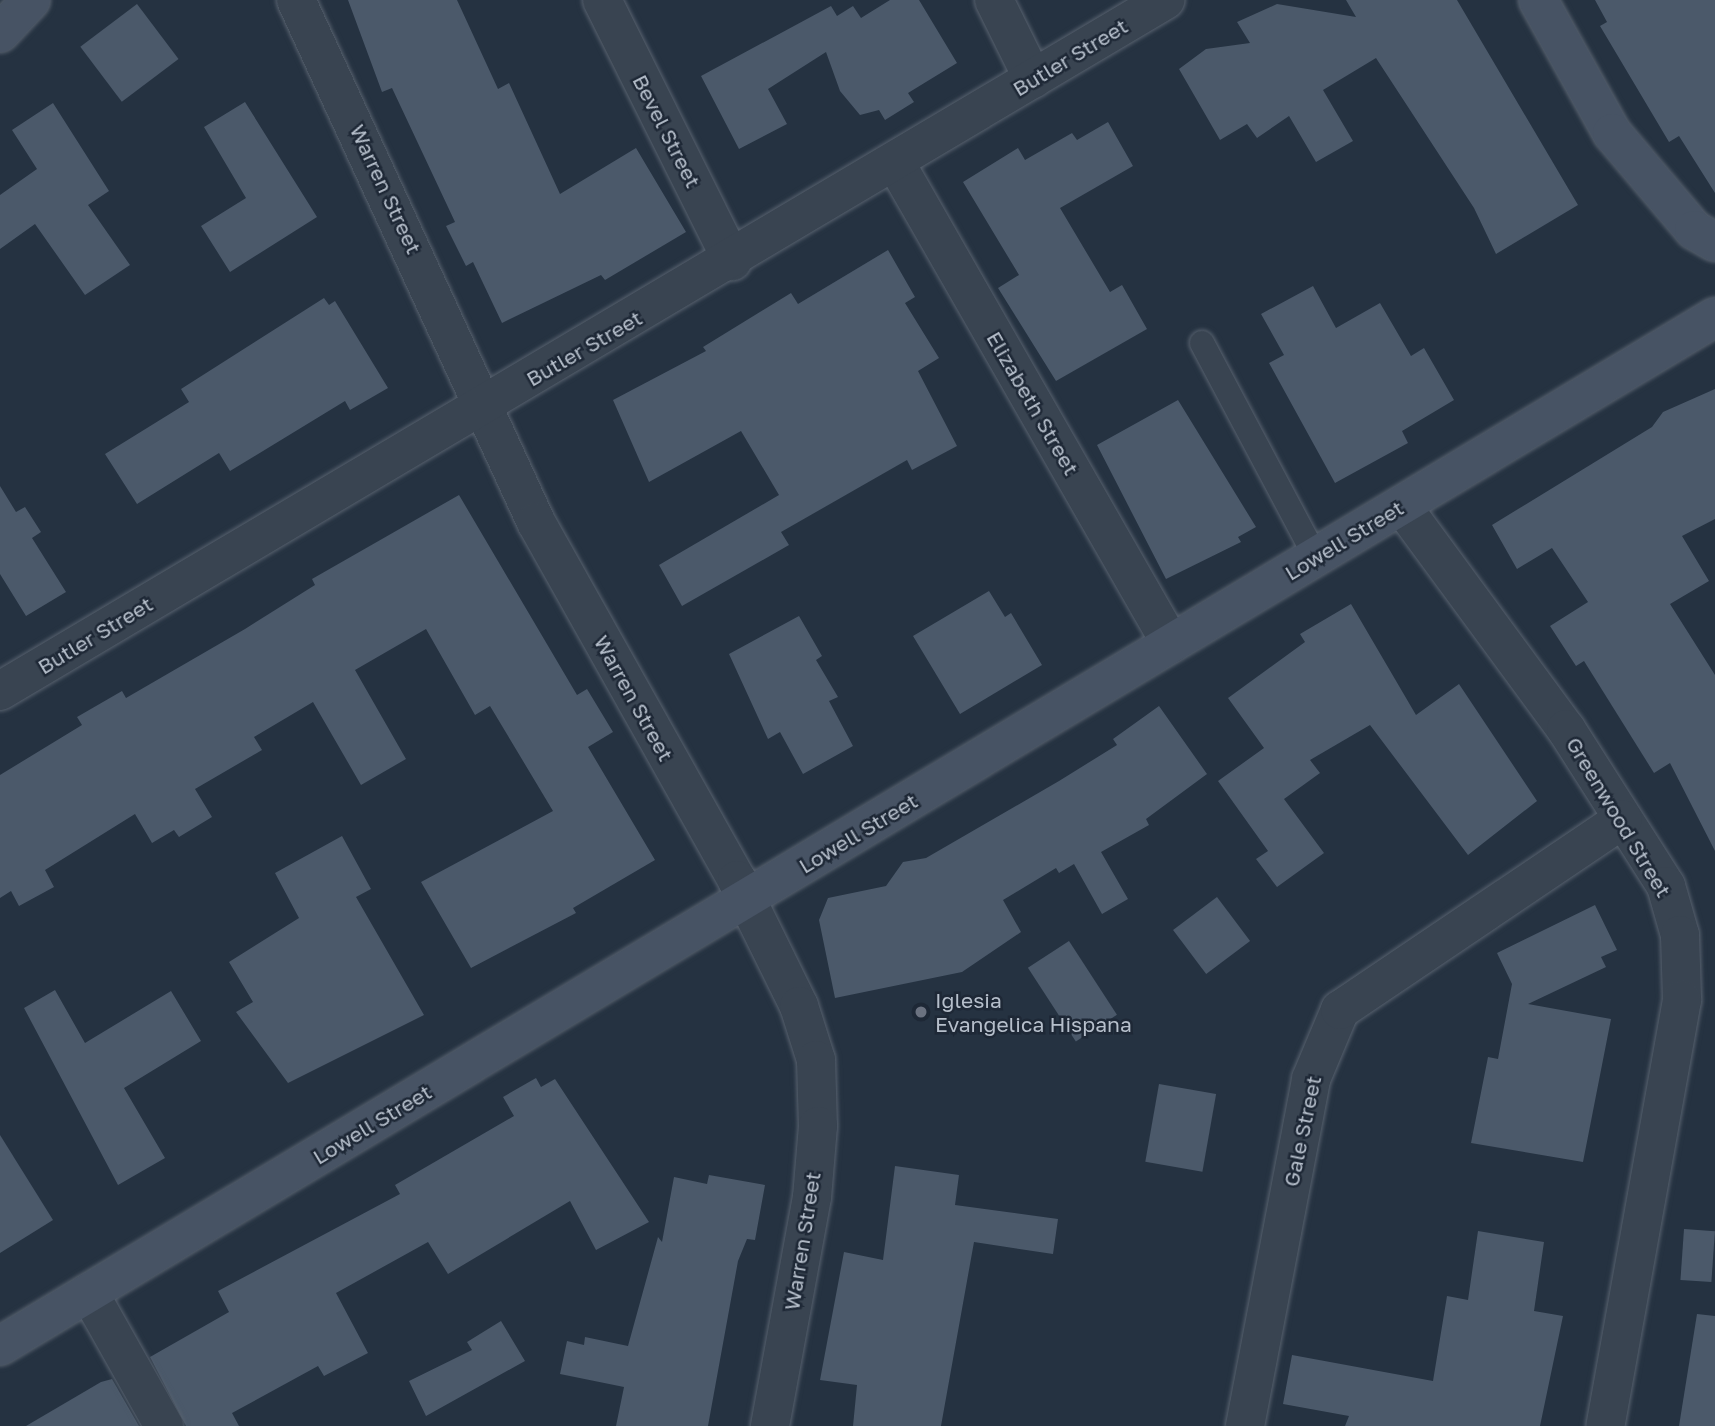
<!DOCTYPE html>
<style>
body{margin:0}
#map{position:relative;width:1715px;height:1426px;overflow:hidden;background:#253241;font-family:"Golos Text",sans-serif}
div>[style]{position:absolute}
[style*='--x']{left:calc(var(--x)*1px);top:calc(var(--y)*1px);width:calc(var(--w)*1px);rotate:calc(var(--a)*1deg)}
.building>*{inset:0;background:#4b596a;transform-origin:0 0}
.roads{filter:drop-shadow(0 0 2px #57616e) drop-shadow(0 0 2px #57616e)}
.lane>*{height:24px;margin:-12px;padding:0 12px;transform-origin:12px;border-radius:12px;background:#394451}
.street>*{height:38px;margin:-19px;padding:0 19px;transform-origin:19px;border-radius:19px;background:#394451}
.secondary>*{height:38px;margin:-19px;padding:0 19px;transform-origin:19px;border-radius:19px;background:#475364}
.dots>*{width:19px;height:19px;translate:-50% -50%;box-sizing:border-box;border:4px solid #1e2836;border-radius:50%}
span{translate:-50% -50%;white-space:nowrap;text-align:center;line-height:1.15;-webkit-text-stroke:5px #1e2836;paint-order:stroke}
.street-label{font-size:21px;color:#b6bfcb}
.poi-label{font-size:21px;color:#b6bfcb}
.left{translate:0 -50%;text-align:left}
</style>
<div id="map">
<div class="building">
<div style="clip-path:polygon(348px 0,457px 0,498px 89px,509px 83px,560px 194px,636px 148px,686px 232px,605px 280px,601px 275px,502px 323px,473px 262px,466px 266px,446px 226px,455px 222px,392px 88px,382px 92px)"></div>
<div style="clip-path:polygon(890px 0,919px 0,957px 63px,908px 93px,914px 102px,885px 120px,879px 110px,860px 115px,840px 91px,826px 52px,768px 89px,787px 124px,739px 149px,701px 76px,831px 6px,837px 16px,853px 6px,861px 18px)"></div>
<div style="clip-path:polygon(1346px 0,1457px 0,1578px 205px,1496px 254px,1474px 208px,1376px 58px,1323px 90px,1353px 141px,1316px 162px,1289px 116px,1257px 138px,1247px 124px,1220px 140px,1179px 69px,1206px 49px,1250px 43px,1237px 22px,1277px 4px,1356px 17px)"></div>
<div style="clip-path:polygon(1595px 0,1715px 0,1715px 193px,1679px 136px,1669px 142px,1600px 26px,1607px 22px)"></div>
<div style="left:137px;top:4px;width:69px;height:71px;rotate:53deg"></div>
<div style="clip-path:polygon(245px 102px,317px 217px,230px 272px,201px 226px,246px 198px,204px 127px)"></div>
<div style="clip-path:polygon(53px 103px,109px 191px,88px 205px,130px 265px,85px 295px,35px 224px,0 249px,0 195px,37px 169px,12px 130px)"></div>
<div style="clip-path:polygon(1108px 122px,1133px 166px,1060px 208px,1110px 292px,1122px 285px,1147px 329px,1056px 381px,998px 288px,1019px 275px,963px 182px,1018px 148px,1025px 160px,1072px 133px,1077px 140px)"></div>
<div style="clip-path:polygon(888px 250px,915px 297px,905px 303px,939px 358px,918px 371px,957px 446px,912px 470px,907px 460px,781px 532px,789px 545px,682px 606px,659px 565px,779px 495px,741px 431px,649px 482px,613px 400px,706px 351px,703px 347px,791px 293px,798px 304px)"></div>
<div style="clip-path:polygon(1313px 286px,1336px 328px,1380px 303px,1411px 356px,1424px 348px,1454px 400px,1402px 431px,1408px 443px,1335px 483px,1269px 363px,1284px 355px,1261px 314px)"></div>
<div style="clip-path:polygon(324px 298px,329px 305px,335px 301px,388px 388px,350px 410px,345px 401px,230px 471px,219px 453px,137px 504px,105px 454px,189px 402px,181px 389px)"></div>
<div style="clip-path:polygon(1715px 389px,1715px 519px,1682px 536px,1709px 581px,1670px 604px,1715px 675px,1715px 851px,1670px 763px,1654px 773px,1584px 661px,1576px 666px,1550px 626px,1588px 602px,1552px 548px,1517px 569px,1492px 525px,1652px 427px,1663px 412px)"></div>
<div style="clip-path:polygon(1178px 400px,1256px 527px,1238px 537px,1241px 542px,1166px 579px,1097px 445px)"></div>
<div style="clip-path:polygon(0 486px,16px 512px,25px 507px,41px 532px,32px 538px,66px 592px,26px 616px,0 574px)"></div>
<div style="clip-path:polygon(459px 495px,577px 695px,587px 689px,613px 732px,588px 747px,655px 860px,573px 908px,576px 913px,471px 968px,421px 882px,553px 811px,490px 706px,475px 715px,426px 629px,355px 670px,406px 759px,361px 785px,313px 702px,254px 737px,262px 750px,195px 789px,212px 817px,179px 837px,174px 830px,152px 843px,135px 814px,45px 870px,54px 887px,19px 906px,11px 891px,0 898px,0 775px,82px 725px,77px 717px,122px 691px,126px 698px,245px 629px,315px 585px,312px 579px)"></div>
<div style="clip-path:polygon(989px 591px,1005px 617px,1011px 613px,1042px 665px,960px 714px,913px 636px)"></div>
<div style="clip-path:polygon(1351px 604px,1416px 715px,1459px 684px,1537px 801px,1468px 855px,1370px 725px,1310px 760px,1320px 773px,1284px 799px,1324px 853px,1277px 887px,1256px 859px,1268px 851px,1218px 781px,1264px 748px,1228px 698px,1305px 642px,1300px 634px)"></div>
<div style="clip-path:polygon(799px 616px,822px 656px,816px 660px,838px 697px,829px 701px,853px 746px,803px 774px,780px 732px,768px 739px,729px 654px)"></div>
<div style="clip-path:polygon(1159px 706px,1207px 774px,1146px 819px,1149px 825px,1101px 852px,1128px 899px,1102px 914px,1074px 864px,1059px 873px,1056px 868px,1003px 900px,1021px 932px,962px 972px,835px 998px,819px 920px,828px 898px,886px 886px,903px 862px,926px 858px,1059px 781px,1117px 745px,1113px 739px)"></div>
<div style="clip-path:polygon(342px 836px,371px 889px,356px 897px,424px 1015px,288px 1083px,236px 1012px,253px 1002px,229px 962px,299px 918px,275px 873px)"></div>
<div style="left:1217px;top:897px;width:55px;height:55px;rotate:53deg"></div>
<div style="clip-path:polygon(1595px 905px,1617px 950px,1601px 957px,1606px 967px,1528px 1004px,1611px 1019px,1583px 1162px,1471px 1143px,1488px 1057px,1498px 1059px,1512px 984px,1497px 953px)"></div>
<div style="left:1069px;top:941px;width:88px;height:49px;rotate:57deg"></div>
<div style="clip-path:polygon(55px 990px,85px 1043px,171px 991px,201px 1041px,124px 1088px,165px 1158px,118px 1185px,24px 1008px)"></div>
<div style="clip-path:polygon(536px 1078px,541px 1087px,555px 1079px,649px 1222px,596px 1250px,570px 1201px,448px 1274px,428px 1242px,336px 1293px,368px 1353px,324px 1376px,318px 1366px,232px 1413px,239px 1426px,186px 1426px,150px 1357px,229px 1312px,218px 1291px,400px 1194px,395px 1185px,514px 1116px,503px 1097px)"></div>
<div style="left:1159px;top:1084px;width:58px;height:79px;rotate:10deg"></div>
<div style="clip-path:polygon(0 1135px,53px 1220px,0 1253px)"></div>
<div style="clip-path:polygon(895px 1166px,959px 1175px,955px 1205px,1058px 1219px,1053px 1254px,974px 1242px,941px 1426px,853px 1426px,857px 1385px,820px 1380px,844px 1252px,883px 1260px)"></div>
<div style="clip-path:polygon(709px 1175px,765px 1185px,755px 1240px,747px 1239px,738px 1261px,708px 1426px,616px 1426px,624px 1387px,560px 1374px,567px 1341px,584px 1345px,585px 1337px,628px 1346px,658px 1237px,662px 1242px,674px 1177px,707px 1184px)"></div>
<div style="left:1684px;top:1229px;width:31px;height:51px;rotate:4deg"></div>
<div style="clip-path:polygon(1478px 1231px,1544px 1242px,1534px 1311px,1563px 1316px,1540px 1426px,1345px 1426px,1349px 1416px,1283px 1404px,1292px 1355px,1433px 1381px,1447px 1296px,1468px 1300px)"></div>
<div style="clip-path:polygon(1697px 1314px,1715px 1316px,1715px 1426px,1679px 1426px)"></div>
<div style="clip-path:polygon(501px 1321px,525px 1361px,426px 1416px,409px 1381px,472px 1350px,467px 1342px)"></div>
<div style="clip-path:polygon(112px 1379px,139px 1426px,26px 1426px,101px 1382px)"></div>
</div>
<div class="roads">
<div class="lane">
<div style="--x:1202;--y:343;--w:242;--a:62"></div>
</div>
<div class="street">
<div style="--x:296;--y:0;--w:575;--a:65.31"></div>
<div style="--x:536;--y:522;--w:411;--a:60.7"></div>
<div style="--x:737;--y:880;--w:140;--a:63.8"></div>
<div style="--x:799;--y:1006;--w:57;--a:72.5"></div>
<div style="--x:816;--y:1060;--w:66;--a:88.3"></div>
<div style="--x:818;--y:1126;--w:71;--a:94.8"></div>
<div style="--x:812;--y:1197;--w:233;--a:100.4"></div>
<div style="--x:602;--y:0;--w:292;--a:63.5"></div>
<div style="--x:994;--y:0;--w:88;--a:63.7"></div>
<div style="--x:895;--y:162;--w:555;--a:60.2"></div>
<div style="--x:1402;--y:506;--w:277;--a:53.7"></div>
<div style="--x:1566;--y:729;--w:186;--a:57.5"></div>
<div style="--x:1666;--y:886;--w:51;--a:74.1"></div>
<div style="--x:1680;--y:935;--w:65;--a:88.2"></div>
<div style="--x:1682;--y:1000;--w:433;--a:100.2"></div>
<div style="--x:0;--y:691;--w:1355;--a:-30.67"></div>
<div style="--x:89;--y:1293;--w:153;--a:60.6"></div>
<div style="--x:1245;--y:1426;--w:353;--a:-79.2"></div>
<div style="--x:1311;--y:1079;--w:75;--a:-67.2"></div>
<div style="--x:1340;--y:1010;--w:341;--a:-34"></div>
</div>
<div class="secondary">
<div style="--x:1538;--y:0;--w:152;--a:60.9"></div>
<div style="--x:1612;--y:133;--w:127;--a:49.8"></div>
<div style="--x:1694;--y:230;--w:24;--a:30"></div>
<div style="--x:0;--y:33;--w:45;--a:-46.8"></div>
<div style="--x:0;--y:1346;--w:2000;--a:-30.96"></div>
</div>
</div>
<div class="dots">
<div style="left:921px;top:1012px;background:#6b7280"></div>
</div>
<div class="street-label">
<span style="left:1070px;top:57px;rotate:-31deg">Butler Street</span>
<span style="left:667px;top:131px;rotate:63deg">Bevel Street</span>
<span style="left:386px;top:189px;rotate:65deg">Warren Street</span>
<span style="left:584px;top:348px;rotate:-30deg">Butler Street</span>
<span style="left:1033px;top:403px;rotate:60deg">Elizabeth Street</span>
<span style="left:1344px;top:540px;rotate:-31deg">Lowell Street</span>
<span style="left:95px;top:635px;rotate:-31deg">Butler Street</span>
<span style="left:634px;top:698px;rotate:61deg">Warren Street</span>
<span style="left:1619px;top:817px;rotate:59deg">Greenwood Street</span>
<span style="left:858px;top:833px;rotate:-31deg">Lowell Street</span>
<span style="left:372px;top:1124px;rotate:-31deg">Lowell Street</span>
<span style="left:1302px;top:1131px;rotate:-78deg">Gale Street</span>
<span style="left:802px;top:1241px;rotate:-81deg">Warren Street</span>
</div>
<div class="poi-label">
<span class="left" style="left:935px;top:1012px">Iglesia<br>Evangelica Hispana</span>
</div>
</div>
